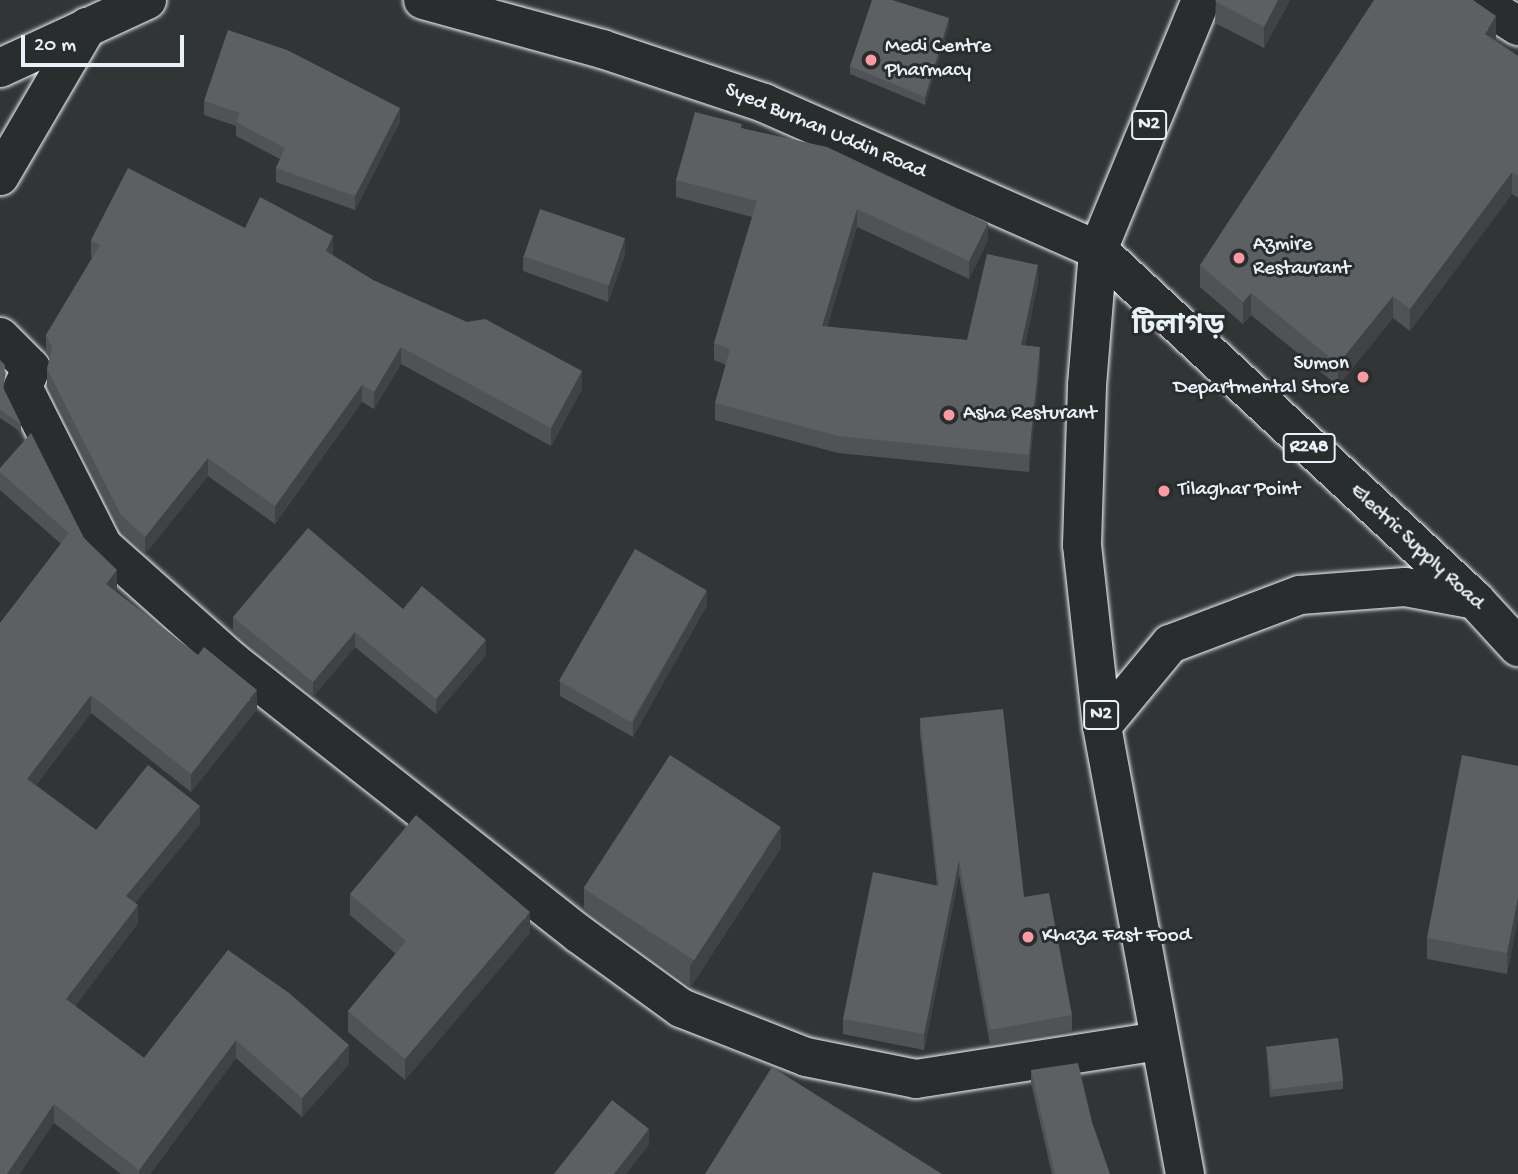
<!DOCTYPE html>
<meta charset="utf-8">
<style>
body{margin:0}
#map{position:relative;width:1518px;height:1174px;overflow:hidden;background:#323536;font-family:"Gochi Hand","Noto Sans Bengali",sans-serif}
div>[style]{position:absolute}
[style*='--x']{left:calc(var(--x)*1px);top:calc(var(--y)*1px);width:calc(var(--w)*1px);rotate:calc(var(--a)*1deg)}
.roads{filter:drop-shadow(0 0 2px #e8f1f8) drop-shadow(0 0 2px #e8f1f8)}
.street>*{height:38px;margin:-19px;padding:0 19px;transform-origin:19px;border-radius:19px;background:#2a2d2e}
.secondary>*{height:38px;margin:-19px;padding:0 19px;transform-origin:19px;border-radius:19px;background:#2a2d2e}
.primary>*{height:38px;margin:-19px;padding:0 19px;transform-origin:19px;border-radius:19px;background:#2a2d2e}
.highway>*{height:38px;margin:-19px;padding:0 19px;transform-origin:19px;border-radius:19px;background:#2a2d2e}
.wall>*{inset:0;background:#4f5355}
.shaded-wall>*{inset:0;background:#404345}
.building>*{inset:0;background:#5c6063;transform-origin:0 0}
.dots>*{width:19px;height:19px;translate:-50% -50%;box-sizing:border-box;border:4px solid #2a2d2e;border-radius:50%}
span{translate:-50% -50%;white-space:nowrap;text-align:center;line-height:1.15;-webkit-text-stroke:6px #2a2d2e;paint-order:stroke}
.shield-label span{padding:2px 5px;background:#2a2d2e;border:2px solid;border-radius:5px;-webkit-text-stroke-width:0}
.shield-label{font-size:19px;color:#e8f1f8;font-weight:700}
.poi-label{font-size:21px;color:#e8f1f8}
.left{translate:0 -50%;text-align:left}
.right{translate:-100% -50%;text-align:right}
.street-label{font-size:21px;color:#e8f1f8}
.district-label{font-size:28px;color:#e8f1f8;font-weight:700}
.scale{position:absolute;left:21px;top:35px;width:163px;height:32px;box-sizing:border-box;border:4px solid #e8f1f8;border-top:0;padding-left:9px;font-size:21px;line-height:24px;white-space:nowrap;color:#e8f1f8;-webkit-text-stroke:5px #2a2d2e;paint-order:stroke}
</style>
<div id="map">
<div class="roads">
<div class="street">
<div style="--x:1477;--y:0;--w:49;--a:32.4"></div>
<div style="--x:0;--y:176;--w:173;--a:-59.7"></div>
<div style="--x:0;--y:337;--w:44;--a:45"></div>
<div style="--x:31;--y:368;--w:21;--a:113"></div>
<div style="--x:23;--y:387;--w:178;--a:63.3"></div>
<div style="--x:103;--y:546;--w:173;--a:41.7"></div>
<div style="--x:232;--y:661;--w:442;--a:38.2"></div>
<div style="--x:579;--y:934;--w:126;--a:36"></div>
<div style="--x:681;--y:1008;--w:134;--a:21.4"></div>
<div style="--x:806;--y:1057;--w:112;--a:11.3"></div>
<div style="--x:916;--y:1079;--w:246;--a:-8.9"></div>
</div>
<div class="secondary">
<div style="--x:423;--y:0;--w:186;--a:15.3"></div>
<div style="--x:602;--y:49;--w:171;--a:18.4"></div>
<div style="--x:764;--y:103;--w:365;--a:23.8"></div>
<div style="--x:0;--y:68;--w:162;--a:-24.8"></div>
</div>
<div class="primary">
<div style="--x:1098;--y:250;--w:514;--a:42.87"></div>
<div style="--x:1475;--y:600;--w:64;--a:47.5"></div>
</div>
<div class="highway">
<div style="--x:1102;--y:726;--w:107;--a:-50.3"></div>
<div style="--x:1170;--y:644;--w:139;--a:-20.7"></div>
<div style="--x:1300;--y:595;--w:105;--a:-4.4"></div>
<div style="--x:1405;--y:587;--w:71;--a:10.5"></div>
<div style="--x:1185;--y:1174;--w:456;--a:-100.5"></div>
<div style="--x:1102;--y:726;--w:182;--a:-96.3"></div>
<div style="--x:1082;--y:545;--w:160;--a:-88.2"></div>
<div style="--x:1087;--y:385;--w:135;--a:-85.3"></div>
<div style="--x:1098;--y:250;--w:270;--a:-67.6"></div>
</div>
</div>
<div class="wall">
<div style="clip-path:polygon(1216px 0,1290px 0,1264px 48px,1215px 23px)"></div>
<div style="clip-path:polygon(949px 26px,925px 105px,850px 74px,850px 66px)"></div>
<div style="clip-path:polygon(1496px 38px,1495px 40px,1518px 56px,1518px 198px,1512px 194px,1410px 331px,1393px 318px,1338px 386px,1251px 315px,1243px 324px,1200px 287px,1200px 265px)"></div>
<div style="clip-path:polygon(204px 101px,400px 122px,355px 210px,276px 182px,276px 168px,280px 159px,236px 136px,236px 126px,204px 115px)"></div>
<div style="clip-path:polygon(742px 128px,988px 240px,969px 279px,857px 227px,827px 327px,967px 340px,1038px 282px,1025px 345px,1040px 364px,1029px 472px,838px 453px,715px 420px,715px 403px,726px 365px,714px 360px,714px 343px,752px 217px,676px 197px,676px 180px)"></div>
<div style="clip-path:polygon(245px 228px,333px 254px,332px 255px,373px 280px,582px 389px,551px 446px,401px 364px,374px 409px,362px 402px,275px 524px,208px 476px,145px 554px,121px 532px,47px 386px,47px 369px,50px 359px,46px 352px,46px 335px,92px 258px,91px 257px,91px 240px)"></div>
<div style="clip-path:polygon(625px 255px,608px 302px,523px 271px,523px 256px)"></div>
<div style="clip-path:polygon(0 360px,5px 373px,4px 389px,21px 424px,21px 432px,0 418px)"></div>
<div style="clip-path:polygon(0 468px,84px 538px,117px 588px,115px 591px,257px 709px,191px 792px,91px 713px,36px 785px,96px 830px,200px 824px,135px 903px,138px 923px,75px 1006px,144px 1058px,228px 950px,349px 1064px,302px 1117px,236px 1058px,150px 1174px,121px 1174px,54px 1123px,0 623px,61px 544px,0 490px)"></div>
<div style="clip-path:polygon(707px 605px,633px 737px,560px 696px,560px 681px)"></div>
<div style="clip-path:polygon(403px 609px,486px 655px,436px 714px,355px 647px,313px 697px,233px 632px,233px 617px)"></div>
<div style="clip-path:polygon(920px 718px,1024px 897px,1072px 1015px,1072px 1031px,990px 1045px,959px 875px,924px 1050px,843px 1034px,843px 1019px,937px 885px,920px 734px)"></div>
<div style="clip-path:polygon(1518px 766px,1518px 919px,1507px 974px,1427px 959px,1427px 938px)"></div>
<div style="clip-path:polygon(781px 848px,690px 988px,584px 910px,584px 889px)"></div>
<div style="clip-path:polygon(350px 894px,530px 933px,405px 1080px,348px 1032px,348px 1011px,396px 954px,350px 915px)"></div>
<div style="clip-path:polygon(1266px 1046px,1343px 1081px,1343px 1089px,1270px 1097px)"></div>
<div style="clip-path:polygon(1031px 1070px,1110px 1174px,1052px 1174px,1031px 1083px)"></div>
</div>
<div class="shaded-wall">
<div style="clip-path:polygon(1278px 0,1290px 0,1264px 48px,1264px 27px)"></div>
<div style="clip-path:polygon(1496px 16px,1496px 38px,1485px 56px,1485px 34px)"></div>
<div style="clip-path:polygon(949px 18px,949px 26px,925px 105px,925px 97px)"></div>
<div style="clip-path:polygon(400px 108px,400px 122px,355px 210px,355px 196px)"></div>
<div style="clip-path:polygon(1512px 172px,1512px 194px,1410px 331px,1410px 309px)"></div>
<div style="clip-path:polygon(857px 209px,857px 227px,822px 344px,822px 326px)"></div>
<div style="clip-path:polygon(988px 223px,988px 240px,969px 279px,969px 261px)"></div>
<div style="clip-path:polygon(333px 236px,333px 254px,326px 268px,326px 251px)"></div>
<div style="clip-path:polygon(625px 239px,625px 255px,608px 302px,608px 287px)"></div>
<div style="clip-path:polygon(1038px 265px,1038px 282px,1021px 362px,1021px 345px)"></div>
<div style="clip-path:polygon(1251px 293px,1251px 315px,1243px 324px,1243px 302px)"></div>
<div style="clip-path:polygon(1393px 296px,1393px 318px,1338px 386px,1338px 364px)"></div>
<div style="clip-path:polygon(401px 347px,401px 364px,374px 409px,374px 392px)"></div>
<div style="clip-path:polygon(1040px 347px,1040px 364px,1029px 472px,1029px 455px)"></div>
<div style="clip-path:polygon(582px 371px,582px 389px,551px 446px,551px 428px)"></div>
<div style="clip-path:polygon(362px 385px,362px 402px,275px 524px,275px 506px)"></div>
<div style="clip-path:polygon(208px 458px,208px 476px,145px 554px,145px 537px)"></div>
<div style="clip-path:polygon(117px 570px,117px 588px,106px 602px,106px 584px)"></div>
<div style="clip-path:polygon(707px 590px,707px 605px,633px 737px,633px 722px)"></div>
<div style="clip-path:polygon(355px 632px,355px 647px,313px 697px,313px 682px)"></div>
<div style="clip-path:polygon(486px 640px,486px 655px,436px 714px,436px 699px)"></div>
<div style="clip-path:polygon(257px 690px,257px 709px,191px 792px,191px 774px)"></div>
<div style="clip-path:polygon(91px 695px,91px 713px,27px 797px,27px 779px)"></div>
<div style="clip-path:polygon(200px 806px,200px 824px,126px 914px,126px 896px)"></div>
<div style="clip-path:polygon(781px 827px,781px 848px,690px 988px,690px 966px)"></div>
<div style="clip-path:polygon(959px 860px,959px 875px,924px 1050px,924px 1034px)"></div>
<div style="clip-path:polygon(1518px 897px,1518px 919px,1507px 974px,1507px 953px)"></div>
<div style="clip-path:polygon(138px 905px,138px 923px,66px 1018px,66px 999px)"></div>
<div style="clip-path:polygon(530px 912px,530px 933px,405px 1080px,405px 1059px)"></div>
<div style="clip-path:polygon(236px 1040px,236px 1058px,150px 1174px,139px 1174px,139px 1170px)"></div>
<div style="clip-path:polygon(349px 1045px,349px 1064px,302px 1117px,302px 1098px)"></div>
<div style="clip-path:polygon(54px 1104px,54px 1123px,20px 1174px,7px 1174px)"></div>
<div style="clip-path:polygon(649px 1129px,649px 1145px,626px 1174px,614px 1174px)"></div>
</div>
<div class="building">
<div style="clip-path:polygon(872px 0,892px 0,949px 18px,925px 97px,850px 66px)"></div>
<div style="clip-path:polygon(1216px 0,1278px 0,1264px 27px,1215px 1px)"></div>
<div style="clip-path:polygon(1374px 0,1473px 0,1496px 16px,1485px 34px,1518px 56px,1518px 176px,1512px 172px,1410px 309px,1393px 296px,1338px 364px,1251px 293px,1243px 302px,1200px 265px)"></div>
<div style="clip-path:polygon(228px 30px,287px 50px,400px 108px,355px 196px,276px 168px,285px 148px,236px 122px,240px 113px,204px 101px)"></div>
<div style="clip-path:polygon(695px 112px,742px 124px,741px 128px,827px 147px,988px 223px,969px 261px,857px 209px,822px 326px,967px 340px,987px 254px,1038px 265px,1021px 345px,1040px 347px,1029px 455px,838px 436px,715px 403px,730px 349px,714px 343px,757px 201px,676px 180px)"></div>
<div style="clip-path:polygon(128px 168px,245px 228px,260px 197px,333px 236px,326px 251px,373px 280px,467px 322px,485px 319px,582px 371px,551px 428px,401px 347px,374px 392px,362px 385px,275px 506px,208px 458px,145px 537px,121px 515px,47px 369px,52px 347px,46px 335px,100px 245px,91px 240px)"></div>
<div style="left:540px;top:209px;width:90px;height:50px;rotate:19deg"></div>
<div style="clip-path:polygon(0 360px,5px 365px,3px 388px,21px 424px,0 410px)"></div>
<div style="clip-path:polygon(31px 433px,84px 538px,117px 570px,106px 584px,198px 655px,204px 647px,257px 690px,191px 774px,91px 695px,27px 779px,96px 830px,148px 765px,200px 806px,126px 896px,138px 905px,66px 999px,144px 1058px,228px 950px,289px 993px,349px 1045px,302px 1098px,236px 1040px,139px 1170px,54px 1104px,7px 1174px,0 1174px,0 623px,69px 533px,0 472px,0 468px)"></div>
<div style="clip-path:polygon(308px 528px,403px 609px,422px 586px,486px 640px,436px 699px,355px 632px,313px 682px,233px 617px)"></div>
<div style="left:635px;top:549px;width:83px;height:152px;rotate:30deg"></div>
<div style="clip-path:polygon(1003px 709px,1024px 897px,1049px 893px,1072px 1015px,990px 1030px,959px 860px,924px 1034px,843px 1019px,873px 872px,939px 886px,920px 718px)"></div>
<div style="left:670px;top:755px;width:132px;height:159px;rotate:33deg"></div>
<div style="clip-path:polygon(1462px 755px,1518px 766px,1518px 897px,1507px 953px,1427px 938px)"></div>
<div style="clip-path:polygon(416px 815px,530px 912px,405px 1059px,348px 1011px,406px 941px,350px 894px)"></div>
<div style="left:1338px;top:1038px;width:43px;height:72px;rotate:83deg"></div>
<div style="clip-path:polygon(1078px 1063px,1092px 1122px,1110px 1174px,1055px 1174px,1031px 1070px)"></div>
<div style="clip-path:polygon(772px 1067px,942px 1174px,705px 1174px)"></div>
<div style="clip-path:polygon(612px 1100px,649px 1129px,614px 1174px,554px 1174px)"></div>
</div>
<div class="dots">
<div style="left:871px;top:60px;background:#ff9aa2"></div>
<div style="left:1239px;top:258px;background:#ff9aa2"></div>
<div style="left:1363px;top:377px;background:#ff9aa2"></div>
<div style="left:949px;top:415px;background:#ff9aa2"></div>
<div style="left:1164px;top:491px;background:#ff9aa2"></div>
<div style="left:1028px;top:937px;background:#ff9aa2"></div>
</div>
<div class="shield-label">
<span style="left:1149px;top:125px">N2</span>
<span style="left:1309px;top:448px">R248</span>
<span style="left:1101px;top:715px">N2</span>
</div>
<div class="poi-label">
<span class="left" style="left:885px;top:60px">Medi Centre<br>Pharmacy</span>
<span class="left" style="left:1253px;top:258px">Azmire<br>Restaurant</span>
<span class="right" style="left:1349px;top:377px">Sumon<br>Departmental Store</span>
<span class="left" style="left:963px;top:415px">Asha Resturant</span>
<span class="left" style="left:1178px;top:491px">Tilaghar Point</span>
<span class="left" style="left:1042px;top:937px">Khaza Fast Food</span>
</div>
<div class="street-label">
<span style="left:825px;top:132px;rotate:23deg">Syed Burhan Uddin Road</span>
<span style="left:1416px;top:548px;rotate:43deg">Electric Supply Road</span>
</div>
<div class="district-label">
<span style="left:1178px;top:328px">টিলাগড়</span>
</div>
<div class="scale">20 m</div>
</div>
